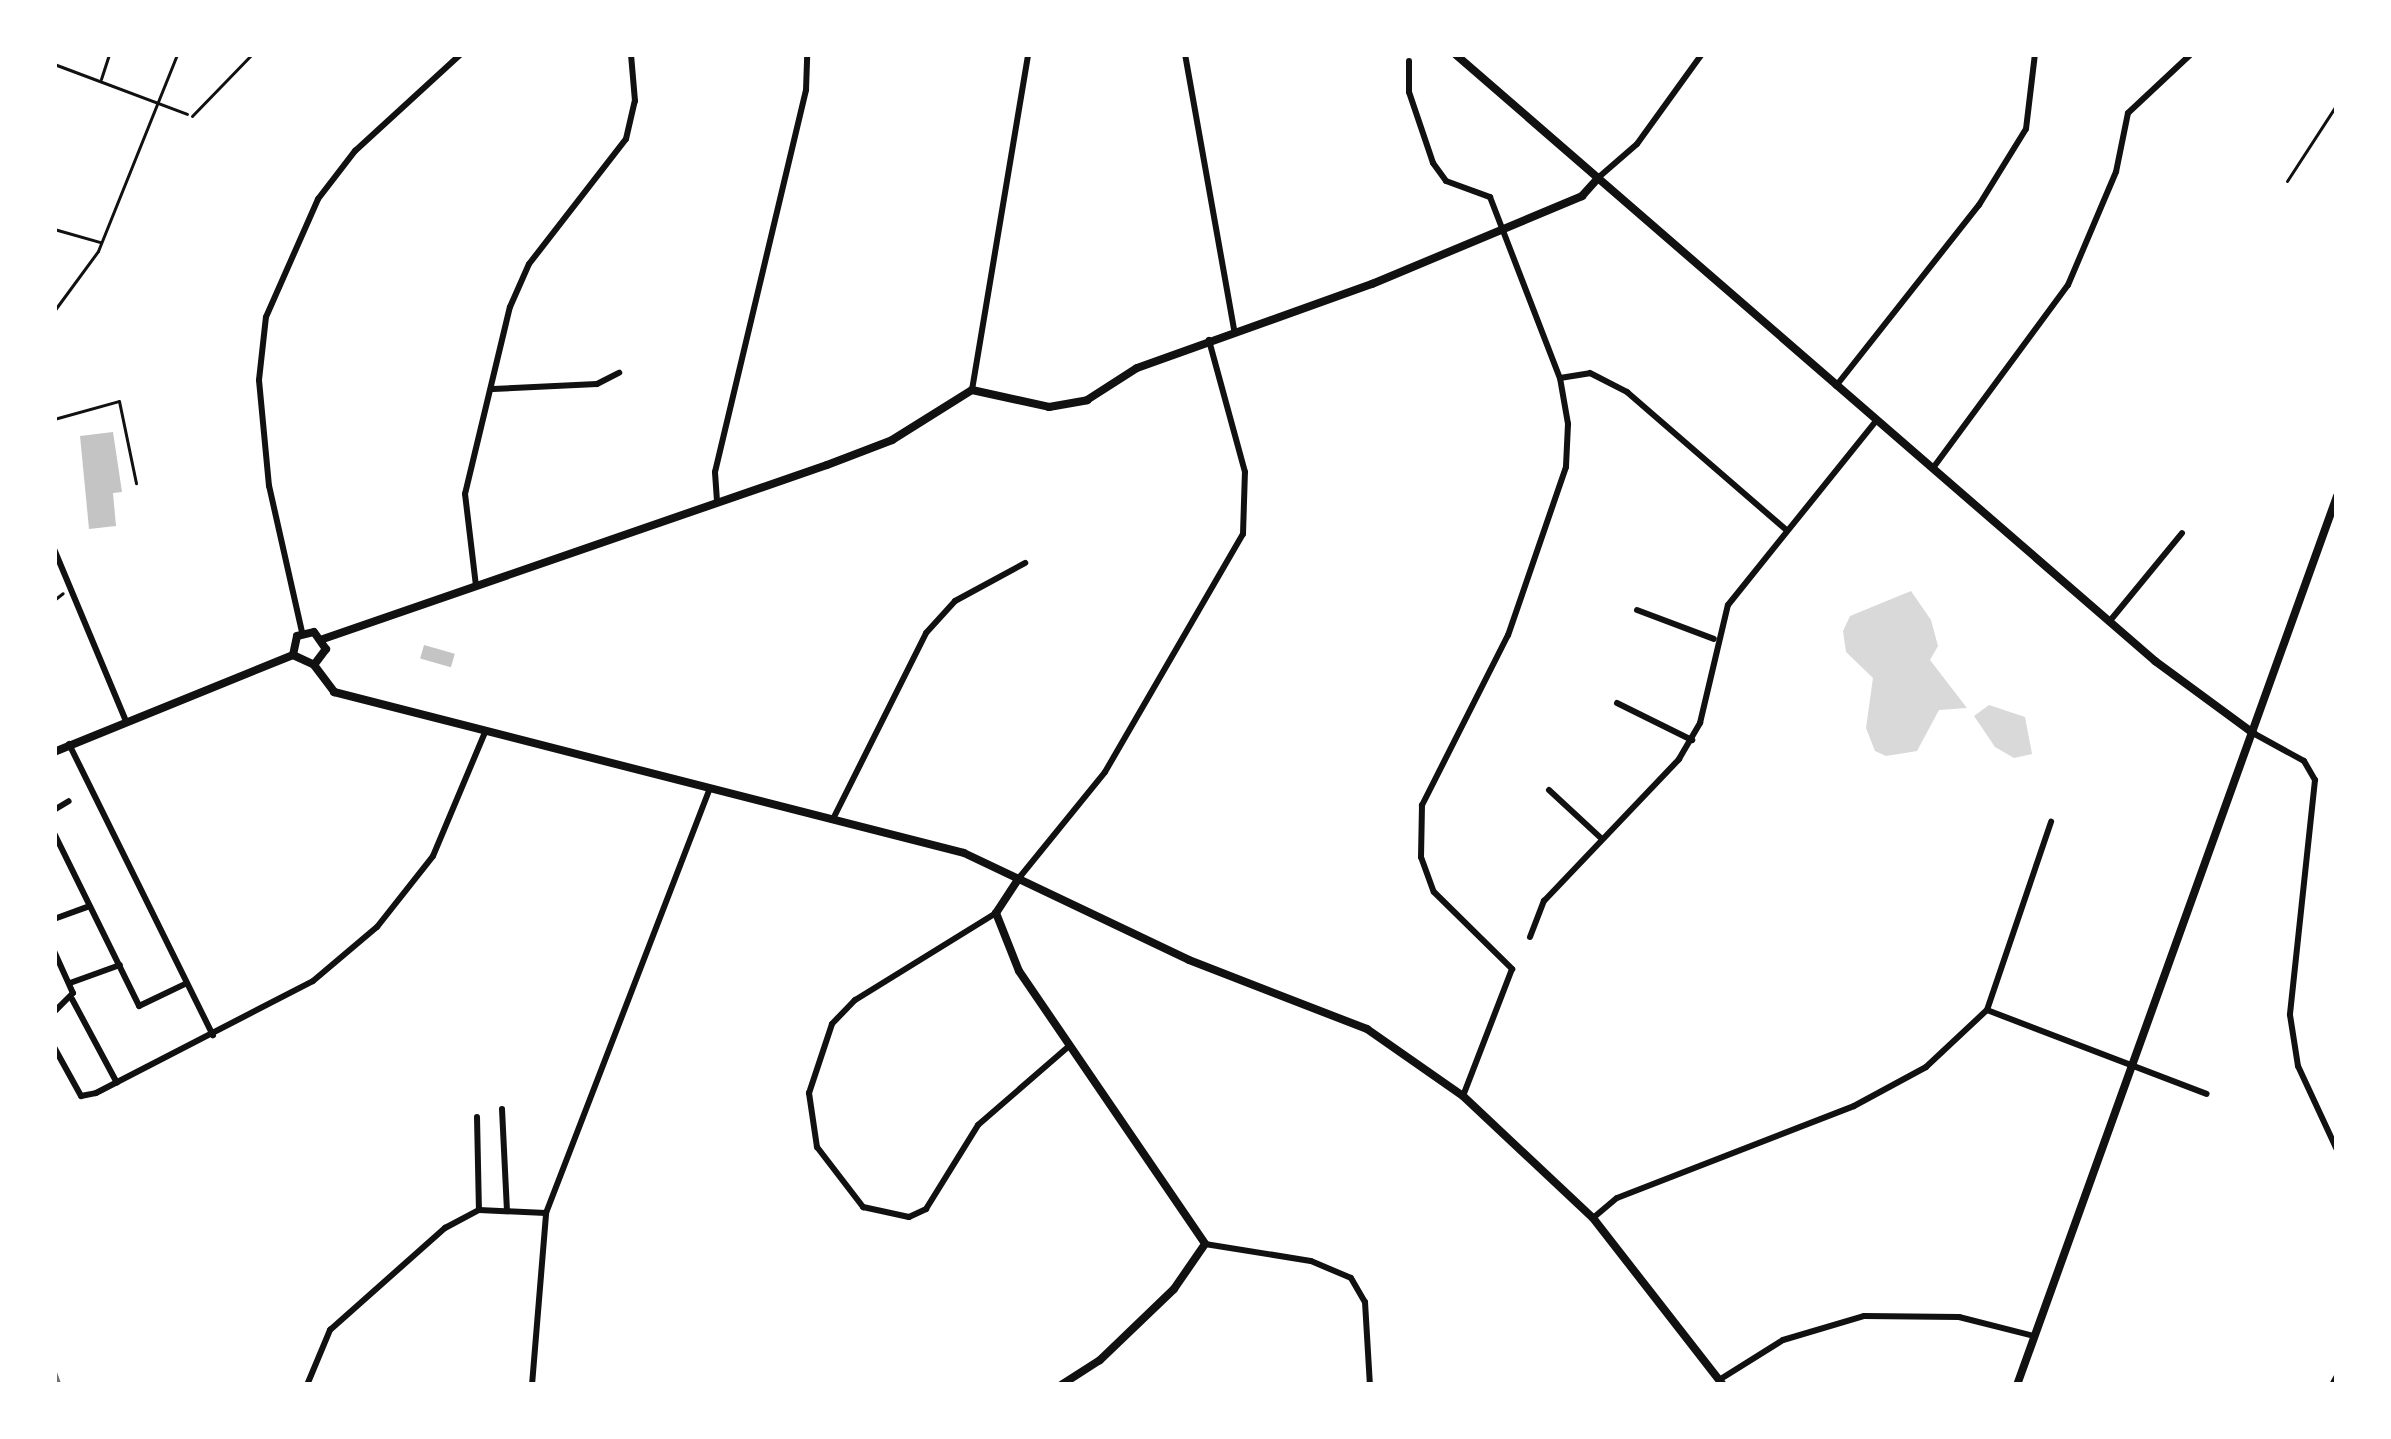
<!DOCTYPE html>
<style>
body{margin:0}
#map{position:relative;width:2391px;height:1439px;overflow:hidden;background:#fff;font-family:"Golos Text",sans-serif}
div>[style]{position:absolute}
[style*='--x']{left:calc(var(--x)*1px);top:calc(var(--y)*1px);width:calc(var(--w)*1px);rotate:calc(var(--a)*1deg)}
.water>*{inset:0;background:#d9d9d9}
.building>*{inset:0;background:#c4c4c4;transform-origin:0 0}
.path>*{height:3px;margin:-1.5px;padding:0 1.5px;transform-origin:1.5px;border-radius:1.5px;background:#111}
.service>*{height:3px;margin:-1.5px;padding:0 1.5px;transform-origin:1.5px;border-radius:1.5px;background:#111}
.minor>*{height:6px;margin:-3px;padding:0 3px;transform-origin:3px;border-radius:3px;background:#111}
.tertiary>*{height:8px;margin:-4px;padding:0 4px;transform-origin:4px;border-radius:4px;background:#111}
.rail>*{height:4.5px;margin:-2.25px;padding:0 2.25px;transform-origin:2.25px;border-radius:2.25px;background:#707070}
span{translate:-50% -50%;white-space:nowrap;text-align:center;line-height:1.15;-webkit-text-stroke:9px #fff;paint-order:stroke}
.frame{position:absolute;inset:0;border:57px solid #fff;pointer-events:none}
</style>
<div id="map">
<div class="water">
<div style="clip-path:polygon(1911px 591px,1931px 620px,1938px 646px,1930px 660px,1967px 708px,1939px 710px,1917px 751px,1886px 756px,1875px 751px,1866px 728px,1873px 678px,1846px 652px,1843px 631px,1850px 616px)"></div>
<div style="clip-path:polygon(1989px 705px,2025px 717px,2032px 754px,2014px 758px,1995px 747px,1974px 716px)"></div>
</div>
<div class="building">
<div style="clip-path:polygon(113px 432px,122px 492px,113px 493px,116px 526px,89px 529px,80px 436px)"></div>
<div style="left:424px;top:645px;width:32px;height:14px;rotate:16deg"></div>
</div>
<div class="path">
<div style="--x:54;--y:64;--w:142;--a:20.6"></div>
<div style="--x:101;--y:79;--w:26;--a:-72"></div>
<div style="--x:54;--y:229;--w:48;--a:15.8"></div>
<div style="--x:54;--y:311;--w:74;--a:-53.7"></div>
<div style="--x:98;--y:251;--w:212;--a:-68.1"></div>
<div style="--x:54;--y:600;--w:11;--a:-38"></div>
</div>
<div class="service">
<div style="--x:192;--y:116;--w:86;--a:-45.9"></div>
<div style="--x:2287;--y:181;--w:92;--a:-57"></div>
<div style="--x:54;--y:419;--w:67;--a:-15.5"></div>
<div style="--x:119;--y:401;--w:84;--a:78.3"></div>
</div>
<div class="minor">
<div style="--x:1185;--y:54;--w:280;--a:79.9"></div>
<div style="--x:1409;--y:61;--w:31;--a:90"></div>
<div style="--x:1409;--y:92;--w:75;--a:71.3"></div>
<div style="--x:1433;--y:163;--w:22;--a:54"></div>
<div style="--x:1446;--y:181;--w:47;--a:20"></div>
<div style="--x:1490;--y:197;--w:194;--a:68.9"></div>
<div style="--x:1560;--y:378;--w:47;--a:80.1"></div>
<div style="--x:1568;--y:424;--w:43;--a:92.7"></div>
<div style="--x:1566;--y:467;--w:178;--a:109"></div>
<div style="--x:1508;--y:635;--w:191;--a:116.8"></div>
<div style="--x:1422;--y:805;--w:52;--a:91.1"></div>
<div style="--x:1421;--y:857;--w:37;--a:70"></div>
<div style="--x:1434;--y:892;--w:110;--a:44.6"></div>
<div style="--x:1512;--y:969;--w:136;--a:111.1"></div>
<div style="--x:1599;--y:177;--w:50;--a:-41"></div>
<div style="--x:1637;--y:144;--w:111;--a:-54.2"></div>
<div style="--x:1560;--y:378;--w:30;--a:-9"></div>
<div style="--x:1590;--y:373;--w:42;--a:27.2"></div>
<div style="--x:1627;--y:392;--w:209;--a:40.9"></div>
<div style="--x:1836;--y:386;--w:231;--a:-51.7"></div>
<div style="--x:1979;--y:205;--w:89;--a:-58.3"></div>
<div style="--x:2026;--y:129;--w:76;--a:-83.2"></div>
<div style="--x:493;--y:389;--w:104;--a:-2.8"></div>
<div style="--x:597;--y:384;--w:25;--a:-27"></div>
<div style="--x:972;--y:390;--w:341;--a:-80.5"></div>
<div style="--x:1933;--y:468;--w:227;--a:-53.6"></div>
<div style="--x:2068;--y:285;--w:123;--a:-67"></div>
<div style="--x:2116;--y:172;--w:60;--a:-78.5"></div>
<div style="--x:2128;--y:113;--w:86;--a:-43.1"></div>
<div style="--x:717;--y:501;--w:29;--a:-94"></div>
<div style="--x:715;--y:472;--w:393;--a:-76.6"></div>
<div style="--x:806;--y:90;--w:36;--a:-88"></div>
<div style="--x:54;--y:549;--w:184;--a:67.3"></div>
<div style="--x:476;--y:586;--w:93;--a:-96.8"></div>
<div style="--x:465;--y:494;--w:192;--a:-76.5"></div>
<div style="--x:510;--y:307;--w:47;--a:-66.2"></div>
<div style="--x:529;--y:264;--w:158;--a:-52.2"></div>
<div style="--x:626;--y:139;--w:39;--a:-77"></div>
<div style="--x:635;--y:101;--w:47;--a:-94.9"></div>
<div style="--x:1637;--y:610;--w:82;--a:20.6"></div>
<div style="--x:2109;--y:622;--w:115;--a:-50.6"></div>
<div style="--x:302;--y:632;--w:150;--a:-102.7"></div>
<div style="--x:269;--y:486;--w:106;--a:-95.4"></div>
<div style="--x:259;--y:380;--w:63;--a:-83.7"></div>
<div style="--x:266;--y:317;--w:129;--a:-66.2"></div>
<div style="--x:318;--y:199;--w:61;--a:-52.4"></div>
<div style="--x:355;--y:151;--w:144;--a:-42.5"></div>
<div style="--x:1617;--y:703;--w:84;--a:26.3"></div>
<div style="--x:2253;--y:733;--w:58;--a:28.8"></div>
<div style="--x:2304;--y:761;--w:22;--a:60"></div>
<div style="--x:2315;--y:780;--w:236;--a:96.1"></div>
<div style="--x:2290;--y:1015;--w:52;--a:81.1"></div>
<div style="--x:2298;--y:1066;--w:93;--a:65.1"></div>
<div style="--x:69;--y:744;--w:325;--a:63.7"></div>
<div style="--x:1549;--y:790;--w:72;--a:42.8"></div>
<div style="--x:54;--y:810;--w:17;--a:-31"></div>
<div style="--x:833;--y:819;--w:208;--a:-63.4"></div>
<div style="--x:926;--y:633;--w:43;--a:-47.8"></div>
<div style="--x:955;--y:601;--w:80;--a:-28.5"></div>
<div style="--x:54;--y:833;--w:193;--a:63.8"></div>
<div style="--x:139;--y:1006;--w:53;--a:-25.6"></div>
<div style="--x:1019;--y:878;--w:136;--a:-50.9"></div>
<div style="--x:1105;--y:772;--w:275;--a:-59.9"></div>
<div style="--x:1243;--y:534;--w:62;--a:-88.2"></div>
<div style="--x:1245;--y:472;--w:137;--a:-105.3"></div>
<div style="--x:996;--y:913;--w:166;--a:148.3"></div>
<div style="--x:855;--y:1000;--w:33;--a:134"></div>
<div style="--x:832;--y:1024;--w:73;--a:108.4"></div>
<div style="--x:809;--y:1093;--w:55;--a:81.6"></div>
<div style="--x:817;--y:1147;--w:76;--a:52.5"></div>
<div style="--x:863;--y:1207;--w:47;--a:12.3"></div>
<div style="--x:909;--y:1217;--w:19;--a:-25"></div>
<div style="--x:926;--y:1209;--w:99;--a:-58.2"></div>
<div style="--x:978;--y:1125;--w:119;--a:-40.9"></div>
<div style="--x:54;--y:919;--w:37;--a:-20"></div>
<div style="--x:1530;--y:937;--w:39;--a:-69"></div>
<div style="--x:1544;--y:901;--w:196;--a:-46.4"></div>
<div style="--x:1679;--y:759;--w:42;--a:-59.7"></div>
<div style="--x:1700;--y:723;--w:121;--a:-76.7"></div>
<div style="--x:1728;--y:605;--w:236;--a:-51.2"></div>
<div style="--x:54;--y:951;--w:46;--a:65.7"></div>
<div style="--x:73;--y:993;--w:27;--a:135"></div>
<div style="--x:70;--y:983;--w:53;--a:-19.8"></div>
<div style="--x:72;--y:999;--w:95;--a:61.8"></div>
<div style="--x:1987;--y:1010;--w:235;--a:20.9"></div>
<div style="--x:54;--y:1047;--w:56;--a:61.1"></div>
<div style="--x:81;--y:1096;--w:15;--a:-11"></div>
<div style="--x:96;--y:1093;--w:244;--a:-27.3"></div>
<div style="--x:313;--y:981;--w:84;--a:-40.2"></div>
<div style="--x:377;--y:927;--w:90;--a:-51.7"></div>
<div style="--x:433;--y:856;--w:134;--a:-67.2"></div>
<div style="--x:502;--y:1109;--w:102;--a:87.2"></div>
<div style="--x:477;--y:1117;--w:92;--a:88.8"></div>
<div style="--x:1593;--y:1218;--w:31;--a:-40"></div>
<div style="--x:1617;--y:1198;--w:254;--a:-21.2"></div>
<div style="--x:1854;--y:1106;--w:82;--a:-28.4"></div>
<div style="--x:1926;--y:1067;--w:83;--a:-43.1"></div>
<div style="--x:1987;--y:1010;--w:199;--a:-71.2"></div>
<div style="--x:1205;--y:1244;--w:107;--a:9.1"></div>
<div style="--x:1311;--y:1261;--w:43;--a:23"></div>
<div style="--x:1351;--y:1278;--w:28;--a:60"></div>
<div style="--x:1365;--y:1302;--w:83;--a:86.6"></div>
<div style="--x:1719;--y:1380;--w:75;--a:-32"></div>
<div style="--x:1783;--y:1340;--w:84;--a:-16.5"></div>
<div style="--x:1864;--y:1316;--w:95;--a:0.6"></div>
<div style="--x:1959;--y:1317;--w:77;--a:14.2"></div>
<div style="--x:307;--y:1385;--w:60;--a:-67.3"></div>
<div style="--x:330;--y:1330;--w:154;--a:-41.6"></div>
<div style="--x:445;--y:1228;--w:38;--a:-28"></div>
<div style="--x:479;--y:1210;--w:67;--a:2.6"></div>
<div style="--x:532;--y:1385;--w:173;--a:-85.3"></div>
<div style="--x:546;--y:1213;--w:455;--a:-68.9"></div>
<div style="--x:2332;--y:1385;--w:10;--a:-61"></div>
</div>
<div class="tertiary">
<div style="--x:1455;--y:54;--w:927;--a:40.93"></div>
<div style="--x:2155;--y:661;--w:122;--a:36.3"></div>
<div style="--x:323;--y:639;--w:533;--a:-19.05"></div>
<div style="--x:827;--y:465;--w:70;--a:-21"></div>
<div style="--x:892;--y:440;--w:94;--a:-32"></div>
<div style="--x:972;--y:390;--w:79;--a:12.4"></div>
<div style="--x:1049;--y:407;--w:39;--a:-10"></div>
<div style="--x:1087;--y:400;--w:59;--a:-32.6"></div>
<div style="--x:1137;--y:368;--w:250;--a:-19.7"></div>
<div style="--x:1372;--y:284;--w:228;--a:-22.7"></div>
<div style="--x:1582;--y:196;--w:25;--a:-48"></div>
<div style="--x:293;--y:655;--w:19;--a:-78"></div>
<div style="--x:297;--y:636;--w:17;--a:-13"></div>
<div style="--x:314;--y:632;--w:21;--a:55"></div>
<div style="--x:326;--y:649;--w:20;--a:127"></div>
<div style="--x:293;--y:655;--w:23;--a:25"></div>
<div style="--x:314;--y:665;--w:34;--a:53"></div>
<div style="--x:334;--y:692;--w:650;--a:14.34"></div>
<div style="--x:964;--y:853;--w:249;--a:25.4"></div>
<div style="--x:1189;--y:960;--w:191;--a:21.2"></div>
<div style="--x:1367;--y:1029;--w:117;--a:34.9"></div>
<div style="--x:1463;--y:1096;--w:178;--a:43.2"></div>
<div style="--x:1593;--y:1218;--w:212;--a:52.1"></div>
<div style="--x:54;--y:752;--w:258;--a:-22.1"></div>
<div style="--x:1019;--y:878;--w:42;--a:123.3"></div>
<div style="--x:996;--y:913;--w:62;--a:68.4"></div>
<div style="--x:1019;--y:971;--w:330;--a:55.7"></div>
<div style="--x:1205;--y:1244;--w:55;--a:124.6"></div>
<div style="--x:1174;--y:1289;--w:103;--a:136.2"></div>
<div style="--x:1100;--y:1360;--w:46;--a:147.3"></div>
<div style="--x:2017;--y:1385;--w:945;--a:-70.2"></div>
</div>
<div class="rail">
<div style="--x:54;--y:1371;--w:15;--a:70"></div>
</div>
<div class="frame"></div>
</div>
